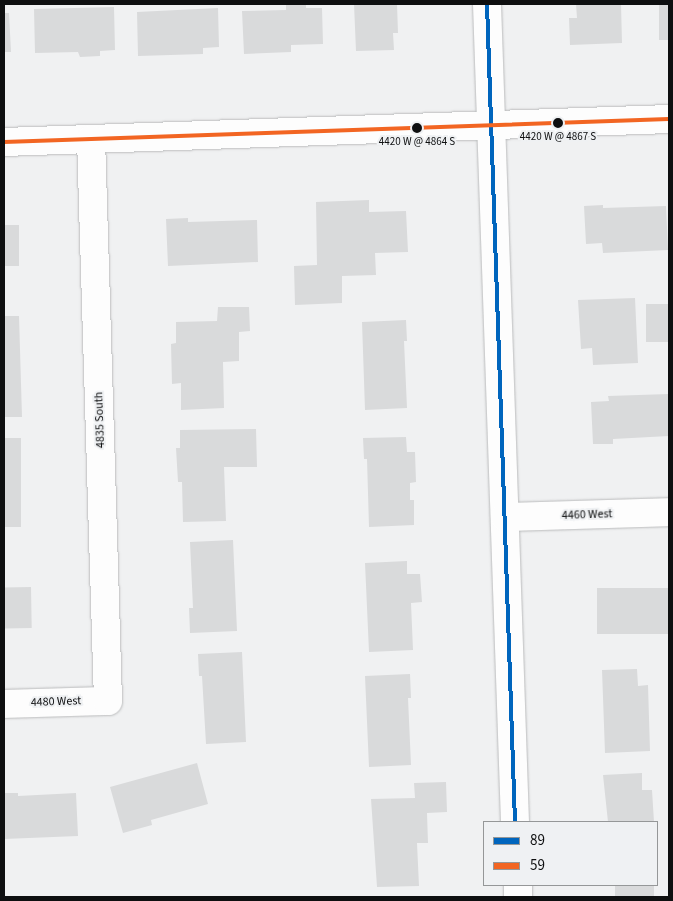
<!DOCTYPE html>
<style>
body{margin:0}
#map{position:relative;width:673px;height:901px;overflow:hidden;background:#f0f1f2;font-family:"Source Sans 3",sans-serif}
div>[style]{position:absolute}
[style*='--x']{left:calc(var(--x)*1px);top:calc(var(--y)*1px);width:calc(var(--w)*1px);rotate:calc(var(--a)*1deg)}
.building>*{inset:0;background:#d9dadb;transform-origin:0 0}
.roads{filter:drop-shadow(0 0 1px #babbbc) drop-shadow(0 0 1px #babbbc)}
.minor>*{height:28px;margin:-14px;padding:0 14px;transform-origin:14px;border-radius:14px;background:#fdfdfd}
.bus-1>*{height:4px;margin:-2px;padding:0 2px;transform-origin:2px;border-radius:2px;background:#0065bd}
.bus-2>*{height:4px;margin:-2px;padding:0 2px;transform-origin:2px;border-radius:2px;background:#f26522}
.dots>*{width:14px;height:14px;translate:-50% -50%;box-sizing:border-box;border:2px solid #eff1f3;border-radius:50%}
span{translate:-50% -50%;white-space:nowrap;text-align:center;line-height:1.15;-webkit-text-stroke:4px #eff1f3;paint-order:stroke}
.bus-label{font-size:11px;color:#0e0f10}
.street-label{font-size:12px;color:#0e0f10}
.frame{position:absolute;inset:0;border:5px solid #0e0f10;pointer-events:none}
.legend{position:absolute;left:483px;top:821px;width:175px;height:65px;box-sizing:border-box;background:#eff1f3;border:1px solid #959798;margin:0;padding:6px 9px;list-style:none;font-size:15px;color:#0e0f10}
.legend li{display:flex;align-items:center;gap:10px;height:25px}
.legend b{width:25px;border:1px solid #959798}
</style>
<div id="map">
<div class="building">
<div style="clip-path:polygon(286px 4px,306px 4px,306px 8px,322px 8px,323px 44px,291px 45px,291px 52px,244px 54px,242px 11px,286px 10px)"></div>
<div style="clip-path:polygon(354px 4px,397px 4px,398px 33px,393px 33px,394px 50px,356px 51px)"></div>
<div style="clip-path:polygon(576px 4px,621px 4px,622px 43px,570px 45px,569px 18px,577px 18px)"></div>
<div style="left:659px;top:4px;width:10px;height:36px"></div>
<div style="clip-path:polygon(114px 7px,115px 50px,100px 51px,100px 56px,80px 57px,78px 52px,35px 53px,34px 9px)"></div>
<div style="clip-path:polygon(218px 8px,219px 47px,203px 48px,203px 54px,138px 56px,137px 12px)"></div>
<div style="clip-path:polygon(4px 13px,9px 13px,11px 52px,4px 52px)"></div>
<div style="clip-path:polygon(369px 200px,369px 212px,406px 211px,408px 252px,375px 253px,376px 275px,342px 276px,342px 303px,295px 305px,294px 266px,317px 265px,316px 202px)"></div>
<div style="clip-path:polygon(603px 205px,603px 208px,666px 206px,668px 250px,603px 253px,602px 243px,586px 244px,584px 206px)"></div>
<div style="clip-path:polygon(188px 218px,188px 222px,257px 220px,258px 262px,168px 266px,166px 219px)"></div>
<div style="left:4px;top:225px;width:15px;height:41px"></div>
<div style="clip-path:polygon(635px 298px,638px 363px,593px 365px,592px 348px,581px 349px,578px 300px)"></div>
<div style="left:669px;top:304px;width:38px;height:23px;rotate:90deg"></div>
<div style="clip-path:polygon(218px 307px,249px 307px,250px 331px,239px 332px,239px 361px,223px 362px,224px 408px,181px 410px,181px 383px,172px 384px,171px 344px,176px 343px,176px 322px,217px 321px)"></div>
<div style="clip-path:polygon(4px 316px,19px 316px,22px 417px,4px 417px)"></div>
<div style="clip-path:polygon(406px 320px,407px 341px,404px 341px,407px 408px,365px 410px,362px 322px)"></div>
<div style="clip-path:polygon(669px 394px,669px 436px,613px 439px,613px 444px,593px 444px,591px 402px,609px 401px,608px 396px)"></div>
<div style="clip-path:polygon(256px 429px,257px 467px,224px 467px,226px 521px,183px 522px,182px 482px,178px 482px,176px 448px,180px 448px,180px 430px)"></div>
<div style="clip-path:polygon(406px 437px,407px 452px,415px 452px,416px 482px,410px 483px,410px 500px,414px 500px,414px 525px,369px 527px,367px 459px,364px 459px,363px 438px)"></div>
<div style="left:4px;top:438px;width:17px;height:89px"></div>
<div style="clip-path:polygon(233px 540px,237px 631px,190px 633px,189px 608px,193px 608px,190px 542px)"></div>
<div style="clip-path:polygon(407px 561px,407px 574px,420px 574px,422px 602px,411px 603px,413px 650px,369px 652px,365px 563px)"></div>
<div style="left:31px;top:587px;width:41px;height:27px;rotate:89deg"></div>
<div style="left:669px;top:588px;width:46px;height:72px;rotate:90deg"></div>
<div style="clip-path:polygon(242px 652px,246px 742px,206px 744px,202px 676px,199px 676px,198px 654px)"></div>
<div style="clip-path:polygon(637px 669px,638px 686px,648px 685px,650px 751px,605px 753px,602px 670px)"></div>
<div style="clip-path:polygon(410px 674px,411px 698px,408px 698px,411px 765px,369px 767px,365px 676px)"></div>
<div style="clip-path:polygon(197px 763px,208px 804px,151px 820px,152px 825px,123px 833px,110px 787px)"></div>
<div style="clip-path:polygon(642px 773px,642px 790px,652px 790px,654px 822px,608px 822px,603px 775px)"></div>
<div style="clip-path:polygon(446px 782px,447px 812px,427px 813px,428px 843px,417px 843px,419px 886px,377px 887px,371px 799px,415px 798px,414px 783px)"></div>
<div style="clip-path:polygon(4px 793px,18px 793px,18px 796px,76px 793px,78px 836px,4px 839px)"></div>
<div style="left:615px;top:885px;width:39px;height:12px"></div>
</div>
<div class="roads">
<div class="minor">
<div style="--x:487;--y:4;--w:818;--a:88.04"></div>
<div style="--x:4;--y:142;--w:665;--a:-1.98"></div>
<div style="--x:505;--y:517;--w:164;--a:-1.7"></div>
<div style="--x:4;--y:704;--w:104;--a:-1.7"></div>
<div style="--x:108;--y:701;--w:562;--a:-91.73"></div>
<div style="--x:518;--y:885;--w:12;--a:90"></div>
</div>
</div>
<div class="bus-1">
<div style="--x:487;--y:4;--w:818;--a:88.04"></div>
</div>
<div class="bus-2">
<div style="--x:4;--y:142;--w:665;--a:-1.98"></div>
</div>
<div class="dots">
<div style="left:558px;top:123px;background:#0e0f10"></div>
<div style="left:417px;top:128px;background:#0e0f10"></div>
</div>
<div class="bus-label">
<span style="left:558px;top:137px">4420 W @ 4867 S</span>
<span style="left:417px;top:142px">4420 W @ 4864 S</span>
</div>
<div class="street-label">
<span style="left:100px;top:420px;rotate:-92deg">4835 South</span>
<span style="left:587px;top:515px;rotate:-2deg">4460 West</span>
<span style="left:56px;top:702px;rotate:-2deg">4480 West</span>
</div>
<div class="frame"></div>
<ul class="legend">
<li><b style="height:6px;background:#0065bd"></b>89</li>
<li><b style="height:6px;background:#f26522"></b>59</li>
</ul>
</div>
